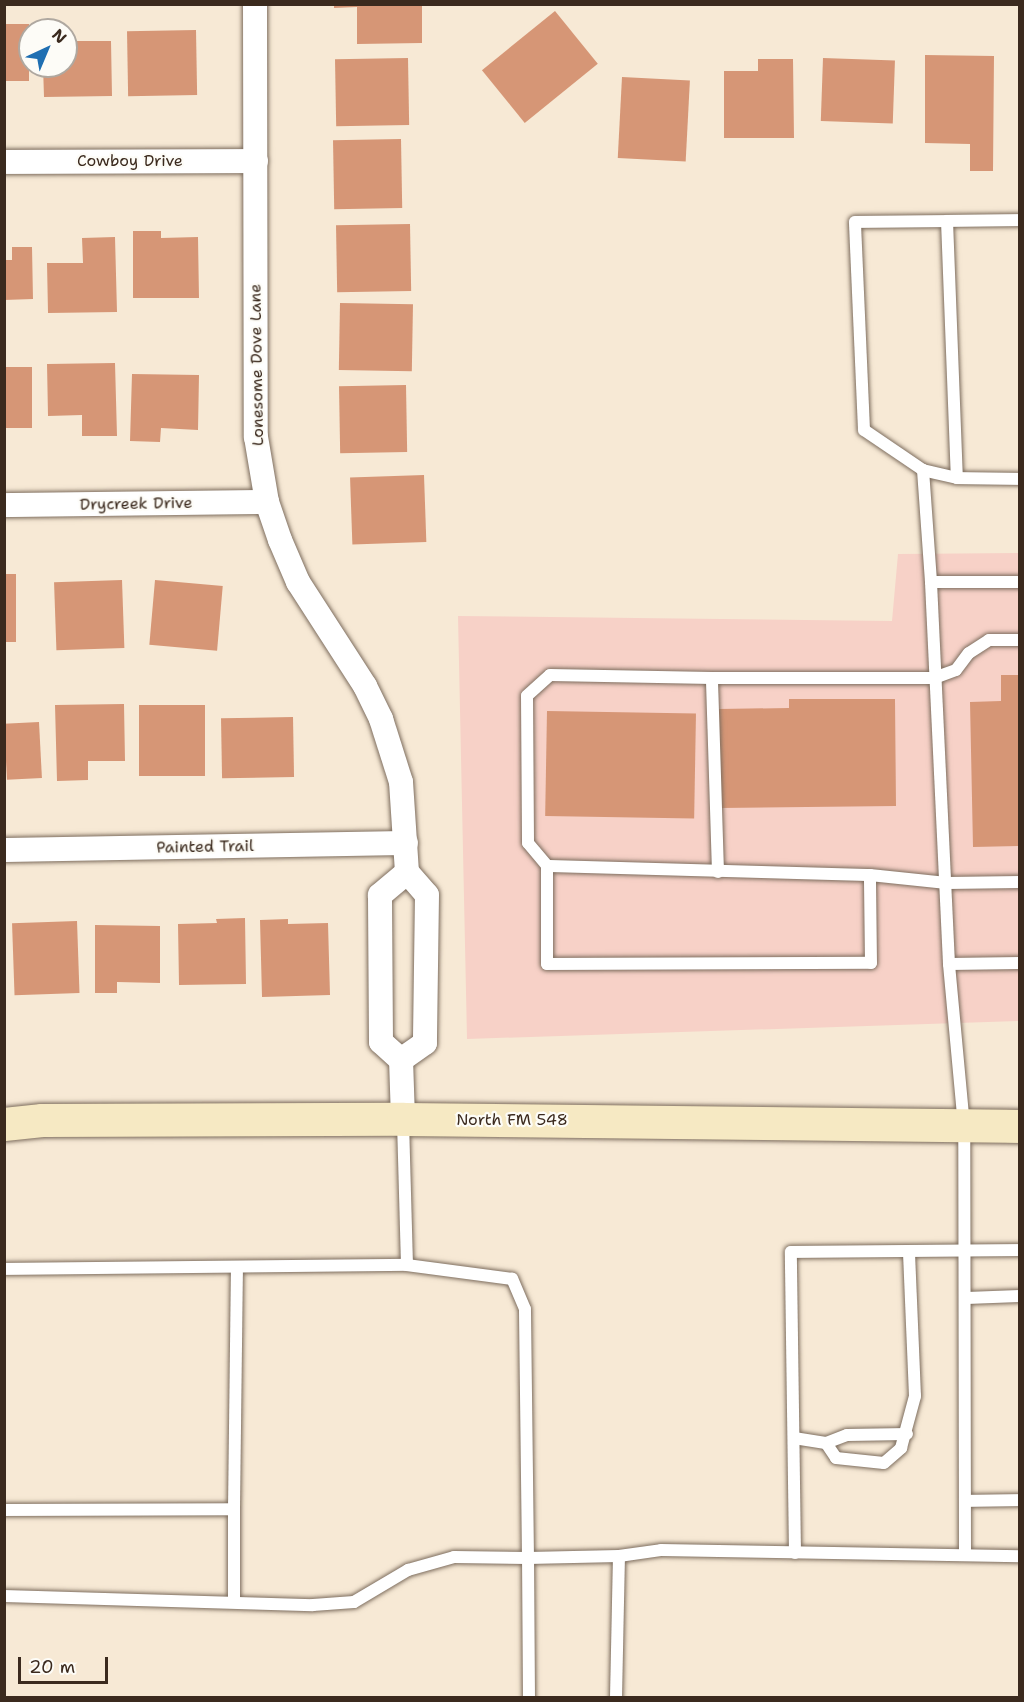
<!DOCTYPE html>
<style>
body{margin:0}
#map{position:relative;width:1024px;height:1702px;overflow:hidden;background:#f7e9d5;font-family:"Shantell Sans",sans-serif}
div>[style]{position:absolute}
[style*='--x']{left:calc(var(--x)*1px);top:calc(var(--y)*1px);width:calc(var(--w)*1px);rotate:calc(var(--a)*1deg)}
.built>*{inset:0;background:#f7d1c7}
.building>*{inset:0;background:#d69676;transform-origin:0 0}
.roads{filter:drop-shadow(0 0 2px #7d6d5e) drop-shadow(0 0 2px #7d6d5e)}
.service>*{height:12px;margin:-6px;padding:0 6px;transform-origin:6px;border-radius:6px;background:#fff}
.minor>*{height:24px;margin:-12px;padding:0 12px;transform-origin:12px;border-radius:12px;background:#fff}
.secondary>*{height:33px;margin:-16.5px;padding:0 16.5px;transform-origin:16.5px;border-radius:16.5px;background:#f6e9c3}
span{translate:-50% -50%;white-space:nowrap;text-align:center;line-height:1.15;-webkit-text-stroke:4.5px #fdfcf7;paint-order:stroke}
.street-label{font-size:16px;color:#3b2a1e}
.frame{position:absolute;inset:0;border:6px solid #3b2a1e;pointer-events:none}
.north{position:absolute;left:18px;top:18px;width:60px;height:60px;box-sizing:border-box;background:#fdfcf7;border:2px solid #afa8a0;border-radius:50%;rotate:44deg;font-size:16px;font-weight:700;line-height:24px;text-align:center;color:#3b2a1e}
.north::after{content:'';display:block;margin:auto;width:21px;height:27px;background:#1f6fb2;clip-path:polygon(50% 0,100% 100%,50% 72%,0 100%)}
.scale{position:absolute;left:18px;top:1657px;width:90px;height:27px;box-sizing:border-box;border:3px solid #3b2a1e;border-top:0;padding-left:8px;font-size:18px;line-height:21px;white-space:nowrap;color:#3b2a1e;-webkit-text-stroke:4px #fdfcf7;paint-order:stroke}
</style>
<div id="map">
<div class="built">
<div style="clip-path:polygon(1019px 553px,1019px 1021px,467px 1039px,458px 616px,892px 621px,898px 554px)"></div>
</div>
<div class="building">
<div style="clip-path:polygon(334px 4px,422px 4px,422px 43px,357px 44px,357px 7px,334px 8px)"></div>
<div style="left:555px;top:11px;width:68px;height:94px;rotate:51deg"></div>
<div style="left:4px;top:24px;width:25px;height:57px"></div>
<div style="left:196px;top:30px;width:65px;height:69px;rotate:89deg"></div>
<div style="clip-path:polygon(66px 41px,111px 41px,112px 96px,44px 97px,43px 66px,66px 66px)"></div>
<div style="clip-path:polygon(925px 55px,994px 56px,993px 171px,970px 171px,970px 144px,925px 143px)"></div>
<div style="left:408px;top:58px;width:67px;height:73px;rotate:89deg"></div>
<div style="left:823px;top:58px;width:72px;height:63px;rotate:2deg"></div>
<div style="clip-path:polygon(758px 59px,793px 59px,794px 138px,724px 138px,724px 71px,758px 71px)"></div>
<div style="left:622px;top:77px;width:68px;height:81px;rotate:3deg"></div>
<div style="left:401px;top:139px;width:69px;height:68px;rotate:89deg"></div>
<div style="left:410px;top:224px;width:67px;height:74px;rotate:89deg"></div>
<div style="clip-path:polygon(133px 231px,161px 231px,161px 238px,198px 237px,199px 298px,133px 298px)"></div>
<div style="clip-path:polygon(115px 237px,117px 312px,48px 313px,47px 263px,83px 263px,82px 238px)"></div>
<div style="clip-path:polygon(12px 247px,32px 247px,33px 299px,4px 300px,4px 260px,12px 260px)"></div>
<div style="left:340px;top:303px;width:73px;height:67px;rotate:1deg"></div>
<div style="clip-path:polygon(115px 363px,117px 436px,82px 436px,82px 415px,48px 416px,47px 364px)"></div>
<div style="left:4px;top:367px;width:28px;height:61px"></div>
<div style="clip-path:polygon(132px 374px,199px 375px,198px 430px,161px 428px,160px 442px,130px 441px)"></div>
<div style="left:406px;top:385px;width:67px;height:67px;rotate:89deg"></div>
<div style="left:424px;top:475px;width:67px;height:74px;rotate:88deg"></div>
<div style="left:4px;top:574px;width:12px;height:68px"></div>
<div style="left:122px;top:580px;width:68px;height:68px;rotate:88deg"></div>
<div style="left:155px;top:580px;width:68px;height:65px;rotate:5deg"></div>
<div style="clip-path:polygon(1001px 675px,1020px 675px,1020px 846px,973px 847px,970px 702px,1001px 701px)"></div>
<div style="clip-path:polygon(789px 699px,895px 699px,896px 806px,720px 808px,719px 709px,789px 708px)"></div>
<div style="clip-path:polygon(124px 704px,125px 761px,88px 761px,88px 780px,57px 781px,55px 705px)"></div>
<div style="left:139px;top:705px;width:66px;height:71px"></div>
<div style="left:547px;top:711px;width:149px;height:105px;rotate:1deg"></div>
<div style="left:293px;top:717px;width:60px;height:72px;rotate:89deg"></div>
<div style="left:39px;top:722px;width:56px;height:35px;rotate:87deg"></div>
<div style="clip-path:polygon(245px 918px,246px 984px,179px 985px,178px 924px,217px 923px,216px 919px)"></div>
<div style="clip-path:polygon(288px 919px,288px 924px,328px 923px,330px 995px,262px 997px,260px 920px)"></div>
<div style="left:77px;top:921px;width:72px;height:65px;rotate:88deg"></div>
<div style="clip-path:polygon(95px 925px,160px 926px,160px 983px,117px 982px,117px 993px,95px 993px)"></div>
</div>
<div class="roads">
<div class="service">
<div style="--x:947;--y:221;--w:73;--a:-0.8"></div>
<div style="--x:923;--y:470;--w:71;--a:-145.9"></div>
<div style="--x:864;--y:430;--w:208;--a:-92.5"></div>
<div style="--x:855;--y:222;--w:92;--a:-0.6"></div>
<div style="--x:947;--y:221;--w:257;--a:87.8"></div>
<div style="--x:957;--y:478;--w:35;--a:-167"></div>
<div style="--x:923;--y:470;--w:112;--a:85.9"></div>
<div style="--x:957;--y:478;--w:63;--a:0.9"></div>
<div style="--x:712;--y:678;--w:162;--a:-178.9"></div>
<div style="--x:550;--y:675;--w:31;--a:138"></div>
<div style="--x:527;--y:696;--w:147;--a:89.6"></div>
<div style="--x:528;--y:843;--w:30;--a:50"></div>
<div style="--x:547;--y:866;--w:98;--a:90"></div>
<div style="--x:547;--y:964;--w:324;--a:-0.2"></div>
<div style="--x:871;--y:963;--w:88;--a:-90.7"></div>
<div style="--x:870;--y:875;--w:77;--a:5.9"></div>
<div style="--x:947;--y:883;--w:73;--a:-0.8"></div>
<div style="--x:547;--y:866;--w:323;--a:1.6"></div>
<div style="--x:718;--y:872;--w:194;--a:-91.8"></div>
<div style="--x:712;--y:678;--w:222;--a:0"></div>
<div style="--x:934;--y:678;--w:23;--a:-20"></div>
<div style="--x:956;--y:670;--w:21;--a:-53"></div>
<div style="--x:969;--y:653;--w:24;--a:-33"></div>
<div style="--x:989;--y:640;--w:31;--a:0"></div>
<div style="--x:949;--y:964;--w:71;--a:-0.8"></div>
<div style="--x:4;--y:1269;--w:403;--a:-0.6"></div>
<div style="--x:407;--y:1265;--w:145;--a:-91.6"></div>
<div style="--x:966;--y:1298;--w:54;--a:-2.1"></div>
<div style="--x:794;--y:1438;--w:32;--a:9"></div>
<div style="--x:826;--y:1443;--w:18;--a:56"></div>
<div style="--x:836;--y:1458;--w:48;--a:5.9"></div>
<div style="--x:884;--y:1463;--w:23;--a:-41"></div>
<div style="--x:901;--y:1448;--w:54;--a:-74.9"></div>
<div style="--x:915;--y:1396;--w:145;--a:-92.4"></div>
<div style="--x:826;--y:1443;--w:22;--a:-21"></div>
<div style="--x:847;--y:1435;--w:60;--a:-1"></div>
<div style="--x:965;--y:1501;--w:55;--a:-1"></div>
<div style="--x:234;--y:1509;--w:242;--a:-89.3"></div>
<div style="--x:4;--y:1510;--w:230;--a:-0.2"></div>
<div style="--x:234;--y:1509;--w:92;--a:90"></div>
<div style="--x:795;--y:1553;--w:301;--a:-90.8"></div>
<div style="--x:791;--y:1252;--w:229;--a:-0.5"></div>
<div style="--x:965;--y:1555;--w:429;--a:-90.1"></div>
<div style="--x:964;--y:1126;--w:163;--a:-95.3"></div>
<div style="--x:949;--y:964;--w:382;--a:-92.7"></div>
<div style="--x:931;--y:582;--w:89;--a:0"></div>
<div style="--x:4;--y:1596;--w:309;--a:1.7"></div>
<div style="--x:313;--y:1605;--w:41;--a:-4.2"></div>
<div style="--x:354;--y:1602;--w:63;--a:-30.7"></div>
<div style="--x:408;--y:1570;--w:48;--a:-15.8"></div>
<div style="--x:454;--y:1557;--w:74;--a:0.8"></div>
<div style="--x:528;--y:1558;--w:249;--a:-90.7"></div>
<div style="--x:525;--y:1309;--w:33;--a:-113"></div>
<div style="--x:512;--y:1279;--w:106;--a:-172.4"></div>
<div style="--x:529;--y:1698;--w:140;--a:-90.4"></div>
<div style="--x:528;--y:1558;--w:91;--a:-1.3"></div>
<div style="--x:619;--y:1556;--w:42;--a:-8.1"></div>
<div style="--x:661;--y:1550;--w:359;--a:1"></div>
<div style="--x:616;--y:1698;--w:142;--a:-88.8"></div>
</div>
<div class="minor">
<div style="--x:255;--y:4;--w:433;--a:89.9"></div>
<div style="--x:256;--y:437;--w:66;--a:80.4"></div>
<div style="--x:267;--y:502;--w:40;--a:71.1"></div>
<div style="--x:280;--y:540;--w:46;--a:66.8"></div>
<div style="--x:298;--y:582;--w:124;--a:57.2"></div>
<div style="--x:365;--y:686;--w:37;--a:64"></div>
<div style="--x:381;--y:719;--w:66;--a:72.4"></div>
<div style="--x:401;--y:782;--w:90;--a:86.2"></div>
<div style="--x:407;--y:872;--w:30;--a:49"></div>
<div style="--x:427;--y:895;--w:148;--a:90.8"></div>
<div style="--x:425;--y:1043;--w:29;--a:145"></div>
<div style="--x:4;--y:162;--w:252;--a:-0.2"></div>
<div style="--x:4;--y:505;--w:263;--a:-0.7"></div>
<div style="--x:4;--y:850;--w:402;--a:-1"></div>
<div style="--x:403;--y:1119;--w:59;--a:-91.9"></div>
<div style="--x:401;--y:1060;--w:27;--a:-138"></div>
<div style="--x:381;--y:1042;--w:147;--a:-90.4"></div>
<div style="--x:380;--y:895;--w:35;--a:-40"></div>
</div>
<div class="secondary">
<div style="--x:4;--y:1124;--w:38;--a:-6"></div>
<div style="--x:42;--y:1120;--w:361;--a:-0.2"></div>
<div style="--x:403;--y:1119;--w:617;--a:0.65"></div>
</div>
</div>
<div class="street-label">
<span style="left:130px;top:161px">Cowboy Drive</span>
<span style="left:257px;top:365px;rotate:-91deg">Lonesome Dove Lane</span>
<span style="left:136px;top:504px;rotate:-1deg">Drycreek Drive</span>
<span style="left:205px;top:847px;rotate:-1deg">Painted Trail</span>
<span style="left:512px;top:1120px">North FM 548</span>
</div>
<div class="frame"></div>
<div class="north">N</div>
<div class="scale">20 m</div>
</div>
